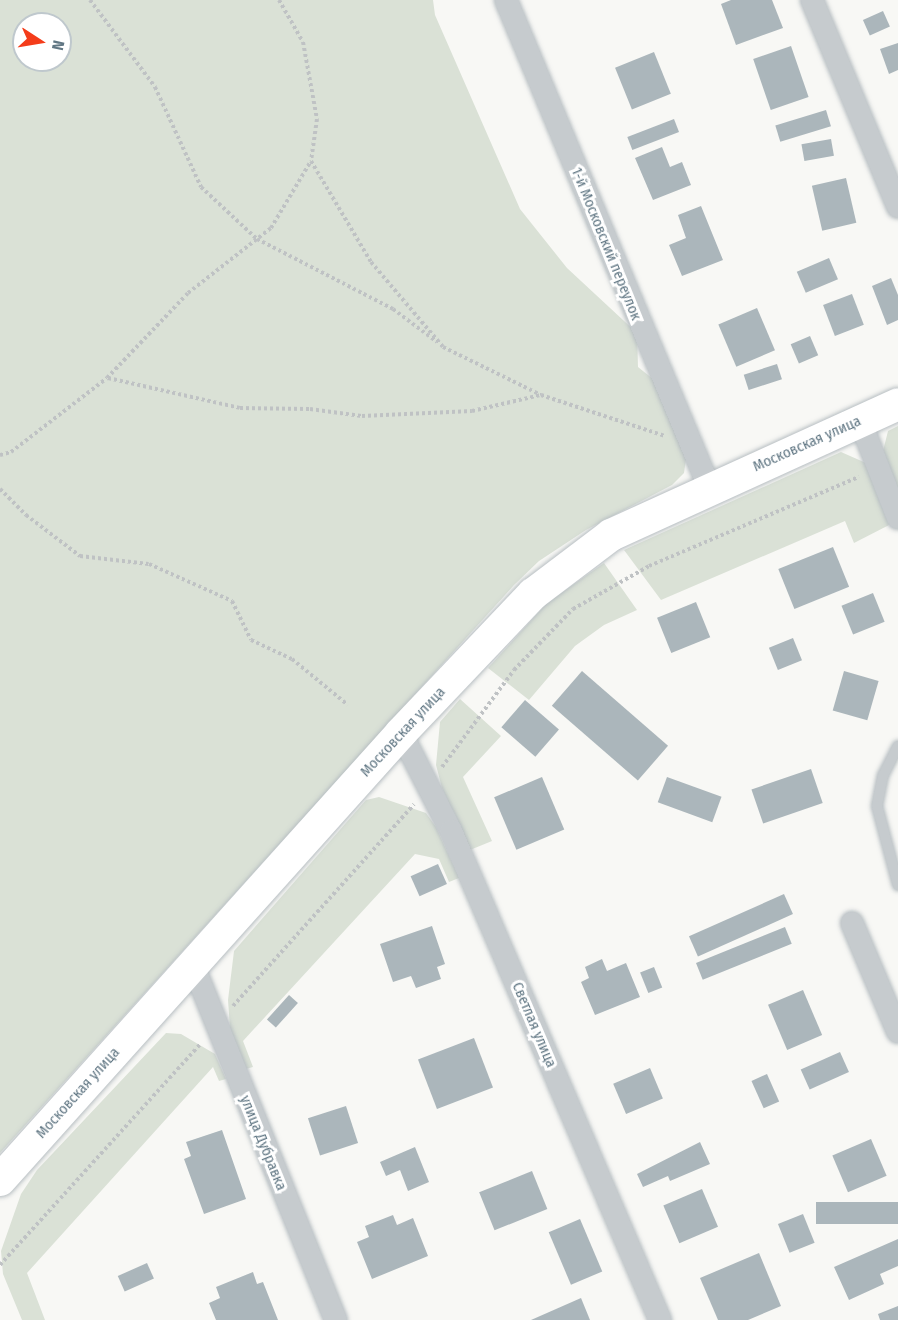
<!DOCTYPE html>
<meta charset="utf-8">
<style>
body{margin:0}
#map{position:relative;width:898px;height:1320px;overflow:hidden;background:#f8f8f5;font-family:"Fira Sans Condensed",sans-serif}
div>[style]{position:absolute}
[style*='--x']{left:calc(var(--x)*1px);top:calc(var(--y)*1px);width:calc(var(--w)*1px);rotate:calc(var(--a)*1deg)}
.green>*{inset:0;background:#dae1d6}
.building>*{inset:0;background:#abb6bb;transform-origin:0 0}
.path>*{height:4px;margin-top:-2px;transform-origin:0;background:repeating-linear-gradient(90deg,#bfc2c4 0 3px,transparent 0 6px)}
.roads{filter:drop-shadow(0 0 2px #b7bec2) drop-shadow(0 0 2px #b7bec2)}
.lane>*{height:10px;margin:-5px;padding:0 5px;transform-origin:5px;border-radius:5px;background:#c6cbce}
.street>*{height:22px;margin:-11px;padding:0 11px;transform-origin:11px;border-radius:11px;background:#c6cbce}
.secondary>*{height:32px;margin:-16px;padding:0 16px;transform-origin:16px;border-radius:16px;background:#fff}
span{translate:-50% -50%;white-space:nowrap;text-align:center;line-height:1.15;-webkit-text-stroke:6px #fff;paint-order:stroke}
.street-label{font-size:15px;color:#607683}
.north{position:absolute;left:12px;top:12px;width:60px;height:60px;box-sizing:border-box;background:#fff;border:2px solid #bfc8cd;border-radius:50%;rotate:102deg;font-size:16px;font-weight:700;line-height:24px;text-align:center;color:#607683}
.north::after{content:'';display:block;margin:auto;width:21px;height:27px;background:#f43c1a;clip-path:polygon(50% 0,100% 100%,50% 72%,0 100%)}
</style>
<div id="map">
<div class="green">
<div style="clip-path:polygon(evenodd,0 0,433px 0,435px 15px,520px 209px,567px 268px,637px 333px,638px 367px,658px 383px,687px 452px,684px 473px,672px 485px,586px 530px,539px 561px,514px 585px,0 1153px,0 0,24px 24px,60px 24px,60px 60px,24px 60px,24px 24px)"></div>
<div style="clip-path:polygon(898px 426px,898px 495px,882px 455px,888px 431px)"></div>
<div style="clip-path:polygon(841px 452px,866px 463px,893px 523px,854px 543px,845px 521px,661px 600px,624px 550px)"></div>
<div style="clip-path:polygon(604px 563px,637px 610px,604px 625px,575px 646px,529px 700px,488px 668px,547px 603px)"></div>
<div style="clip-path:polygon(460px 699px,501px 736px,463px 777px,492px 841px,470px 850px,442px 788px,436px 765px,440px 722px)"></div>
<div style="clip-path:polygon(379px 797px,426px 813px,436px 827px,459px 878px,449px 882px,439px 859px,415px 854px,243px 1041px,253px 1067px,242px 1070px,231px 1042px,228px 1000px,234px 951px,366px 800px)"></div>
<div style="clip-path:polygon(166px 1033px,181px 1034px,215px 1054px,226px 1079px,219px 1081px,213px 1067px,27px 1273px,45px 1320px,22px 1320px,3px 1274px,1px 1251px,21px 1194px,37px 1170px)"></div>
</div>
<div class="building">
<div style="clip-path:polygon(731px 0,772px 0,783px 28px,736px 45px,721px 4px)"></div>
<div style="left:883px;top:11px;width:17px;height:22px;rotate:66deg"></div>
<div style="clip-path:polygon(898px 43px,898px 70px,889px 74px,880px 49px)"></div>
<div style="left:791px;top:46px;width:54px;height:40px;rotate:71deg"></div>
<div style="left:654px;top:52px;width:45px;height:42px;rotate:68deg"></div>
<div style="left:826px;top:110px;width:17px;height:53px;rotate:73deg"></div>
<div style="left:674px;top:119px;width:14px;height:50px;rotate:69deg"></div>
<div style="left:831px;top:139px;width:17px;height:30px;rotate:80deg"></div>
<div style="clip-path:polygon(662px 147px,670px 167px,682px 162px,691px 185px,653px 200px,635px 158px)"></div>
<div style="left:846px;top:178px;width:46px;height:35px;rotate:77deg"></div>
<div style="clip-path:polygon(701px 206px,723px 260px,682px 276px,669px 245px,686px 238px,678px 215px)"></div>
<div style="left:829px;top:258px;width:23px;height:35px;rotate:67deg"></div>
<div style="clip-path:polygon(891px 278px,898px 295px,898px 320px,887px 325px,872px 286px)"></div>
<div style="left:852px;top:294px;width:33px;height:31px;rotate:69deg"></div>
<div style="left:757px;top:308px;width:46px;height:42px;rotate:67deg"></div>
<div style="left:810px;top:336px;width:21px;height:21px;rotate:67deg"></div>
<div style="left:777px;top:364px;width:16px;height:35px;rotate:72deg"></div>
<div style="left:833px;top:547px;width:43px;height:59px;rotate:68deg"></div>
<div style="left:873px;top:593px;width:31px;height:34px;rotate:68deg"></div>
<div style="left:696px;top:602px;width:38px;height:42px;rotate:68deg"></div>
<div style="left:793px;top:638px;width:24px;height:26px;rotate:68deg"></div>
<div style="left:582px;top:671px;width:114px;height:46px;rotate:41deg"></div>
<div style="left:844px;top:671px;width:36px;height:41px;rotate:16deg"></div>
<div style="left:525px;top:700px;width:45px;height:36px;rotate:41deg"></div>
<div style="left:811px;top:769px;width:36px;height:63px;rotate:71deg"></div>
<div style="left:542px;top:777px;width:57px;height:52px;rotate:67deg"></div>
<div style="left:667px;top:777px;width:58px;height:27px;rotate:20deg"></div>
<div style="left:438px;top:864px;width:22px;height:30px;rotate:66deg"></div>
<div style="left:784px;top:894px;width:22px;height:104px;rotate:66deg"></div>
<div style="clip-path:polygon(432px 926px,445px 964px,437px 967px,441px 979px,416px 988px,411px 976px,393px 982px,380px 944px)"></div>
<div style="left:785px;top:927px;width:18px;height:96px;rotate:68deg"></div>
<div style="clip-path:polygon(602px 959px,607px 971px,626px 963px,640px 997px,595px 1015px,581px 982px,589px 978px,585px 967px)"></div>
<div style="left:654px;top:967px;width:22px;height:15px;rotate:68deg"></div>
<div style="left:803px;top:990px;width:49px;height:38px;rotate:67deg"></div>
<div style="left:289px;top:995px;width:12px;height:33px;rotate:42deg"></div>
<div style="left:474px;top:1038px;width:53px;height:60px;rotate:69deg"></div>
<div style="left:840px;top:1052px;width:22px;height:43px;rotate:66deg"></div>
<div style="left:650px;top:1068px;width:33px;height:40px;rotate:67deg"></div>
<div style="left:767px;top:1074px;width:30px;height:17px;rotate:66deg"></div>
<div style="left:346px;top:1106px;width:39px;height:40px;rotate:72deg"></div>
<div style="clip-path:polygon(222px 1130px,246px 1199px,204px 1214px,184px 1159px,191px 1156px,186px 1142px)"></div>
<div style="left:871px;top:1139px;width:40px;height:42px;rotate:67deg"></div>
<div style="clip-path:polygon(700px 1142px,710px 1164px,670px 1181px,668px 1176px,643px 1187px,637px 1174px)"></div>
<div style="clip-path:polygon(415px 1147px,429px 1182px,408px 1191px,400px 1170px,386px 1176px,380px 1162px)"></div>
<div style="left:532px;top:1171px;width:41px;height:57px;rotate:68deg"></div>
<div style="left:702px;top:1189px;width:41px;height:42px;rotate:67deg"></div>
<div style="left:898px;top:1202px;width:22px;height:82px;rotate:90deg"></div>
<div style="left:803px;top:1214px;width:31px;height:27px;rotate:68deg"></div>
<div style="clip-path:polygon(393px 1215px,397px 1225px,413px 1218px,428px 1256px,372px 1279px,357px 1242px,369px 1237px,365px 1226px)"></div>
<div style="left:580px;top:1219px;width:57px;height:34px;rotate:67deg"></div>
<div style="clip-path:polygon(898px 1239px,898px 1266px,880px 1274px,884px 1284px,849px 1300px,834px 1267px)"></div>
<div style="clip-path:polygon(759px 1253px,781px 1306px,748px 1320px,718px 1320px,700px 1278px)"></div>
<div style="left:147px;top:1263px;width:17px;height:32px;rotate:66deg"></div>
<div style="clip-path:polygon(253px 1272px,257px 1284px,263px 1282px,278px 1320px,216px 1320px,209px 1303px,220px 1298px,216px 1287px)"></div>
<div style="clip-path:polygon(581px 1298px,590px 1320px,531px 1320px)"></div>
<div style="clip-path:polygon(898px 1306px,898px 1320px,880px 1320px,878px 1314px)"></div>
</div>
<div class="path">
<div style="--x:90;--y:0;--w:109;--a:53.2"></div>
<div style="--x:155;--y:87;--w:110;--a:65.3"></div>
<div style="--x:201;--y:187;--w:76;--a:42.9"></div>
<div style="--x:257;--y:239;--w:153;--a:27.2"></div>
<div style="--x:393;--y:309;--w:55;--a:36.9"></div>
<div style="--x:279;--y:0;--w:48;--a:60.3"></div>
<div style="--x:303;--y:42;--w:78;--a:79.7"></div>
<div style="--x:317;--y:119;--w:42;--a:98.1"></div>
<div style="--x:108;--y:378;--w:135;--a:12.8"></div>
<div style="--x:240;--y:408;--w:70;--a:0.8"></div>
<div style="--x:310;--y:409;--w:52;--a:7.7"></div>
<div style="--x:362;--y:416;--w:110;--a:-2.6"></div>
<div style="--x:472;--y:411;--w:71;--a:-13.1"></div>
<div style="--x:0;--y:455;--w:11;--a:-15"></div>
<div style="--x:11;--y:452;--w:121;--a:-37.6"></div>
<div style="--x:107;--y:378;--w:117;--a:-46.4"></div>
<div style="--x:188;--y:293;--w:105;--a:-38.1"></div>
<div style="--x:271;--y:228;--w:78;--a:-59.2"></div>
<div style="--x:311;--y:161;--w:117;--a:59.3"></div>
<div style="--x:371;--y:262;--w:111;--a:49.7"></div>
<div style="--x:443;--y:347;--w:109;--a:26.1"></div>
<div style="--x:541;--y:395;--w:131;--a:18.3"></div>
<div style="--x:0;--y:489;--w:37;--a:45"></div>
<div style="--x:26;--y:515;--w:68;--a:37.2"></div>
<div style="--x:80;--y:556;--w:69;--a:6.6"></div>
<div style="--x:149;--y:564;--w:91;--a:24"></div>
<div style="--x:232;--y:601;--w:43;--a:64"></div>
<div style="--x:251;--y:640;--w:45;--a:24.9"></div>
<div style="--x:292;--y:659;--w:72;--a:39.4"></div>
<div style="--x:442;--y:767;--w:121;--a:-53.4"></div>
<div style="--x:514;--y:670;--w:85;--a:-46"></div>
<div style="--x:573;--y:609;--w:87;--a:-29.5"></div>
<div style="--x:649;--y:566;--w:228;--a:-23"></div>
<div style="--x:233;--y:1006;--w:271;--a:-48.1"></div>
<div style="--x:0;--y:1265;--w:299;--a:-47.8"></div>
</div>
<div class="roads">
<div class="lane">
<div style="--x:898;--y:746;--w:33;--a:117"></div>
<div style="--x:883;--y:775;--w:32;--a:101"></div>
<div style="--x:877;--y:806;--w:82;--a:75.1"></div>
</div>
<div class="street">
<div style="--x:506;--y:0;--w:528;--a:67.37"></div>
<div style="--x:812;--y:0;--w:224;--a:67.4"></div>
<div style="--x:860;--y:421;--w:104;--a:68.6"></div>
<div style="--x:401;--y:733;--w:110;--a:63"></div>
<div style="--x:451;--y:831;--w:532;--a:66.86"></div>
<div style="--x:852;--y:923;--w:118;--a:67.1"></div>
<div style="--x:193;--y:965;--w:383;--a:68.1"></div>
</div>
<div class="secondary">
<div style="--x:0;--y:1180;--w:601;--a:-48.1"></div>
<div style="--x:401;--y:733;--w:192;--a:-46.5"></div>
<div style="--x:533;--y:594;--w:98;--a:-37.1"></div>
<div style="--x:611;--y:535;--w:315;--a:-24.5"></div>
</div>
</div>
<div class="street-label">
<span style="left:606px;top:244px;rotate:68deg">1-й Московский переулок</span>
<span style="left:807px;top:444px;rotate:-24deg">Московская улица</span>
<span style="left:403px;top:732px;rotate:-47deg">Московская улица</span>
<span style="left:534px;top:1025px;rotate:67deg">Светлая улица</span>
<span style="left:78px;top:1093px;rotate:-48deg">Московская улица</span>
<span style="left:263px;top:1143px;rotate:68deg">улица Дубравка</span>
</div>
<div class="north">N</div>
</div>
